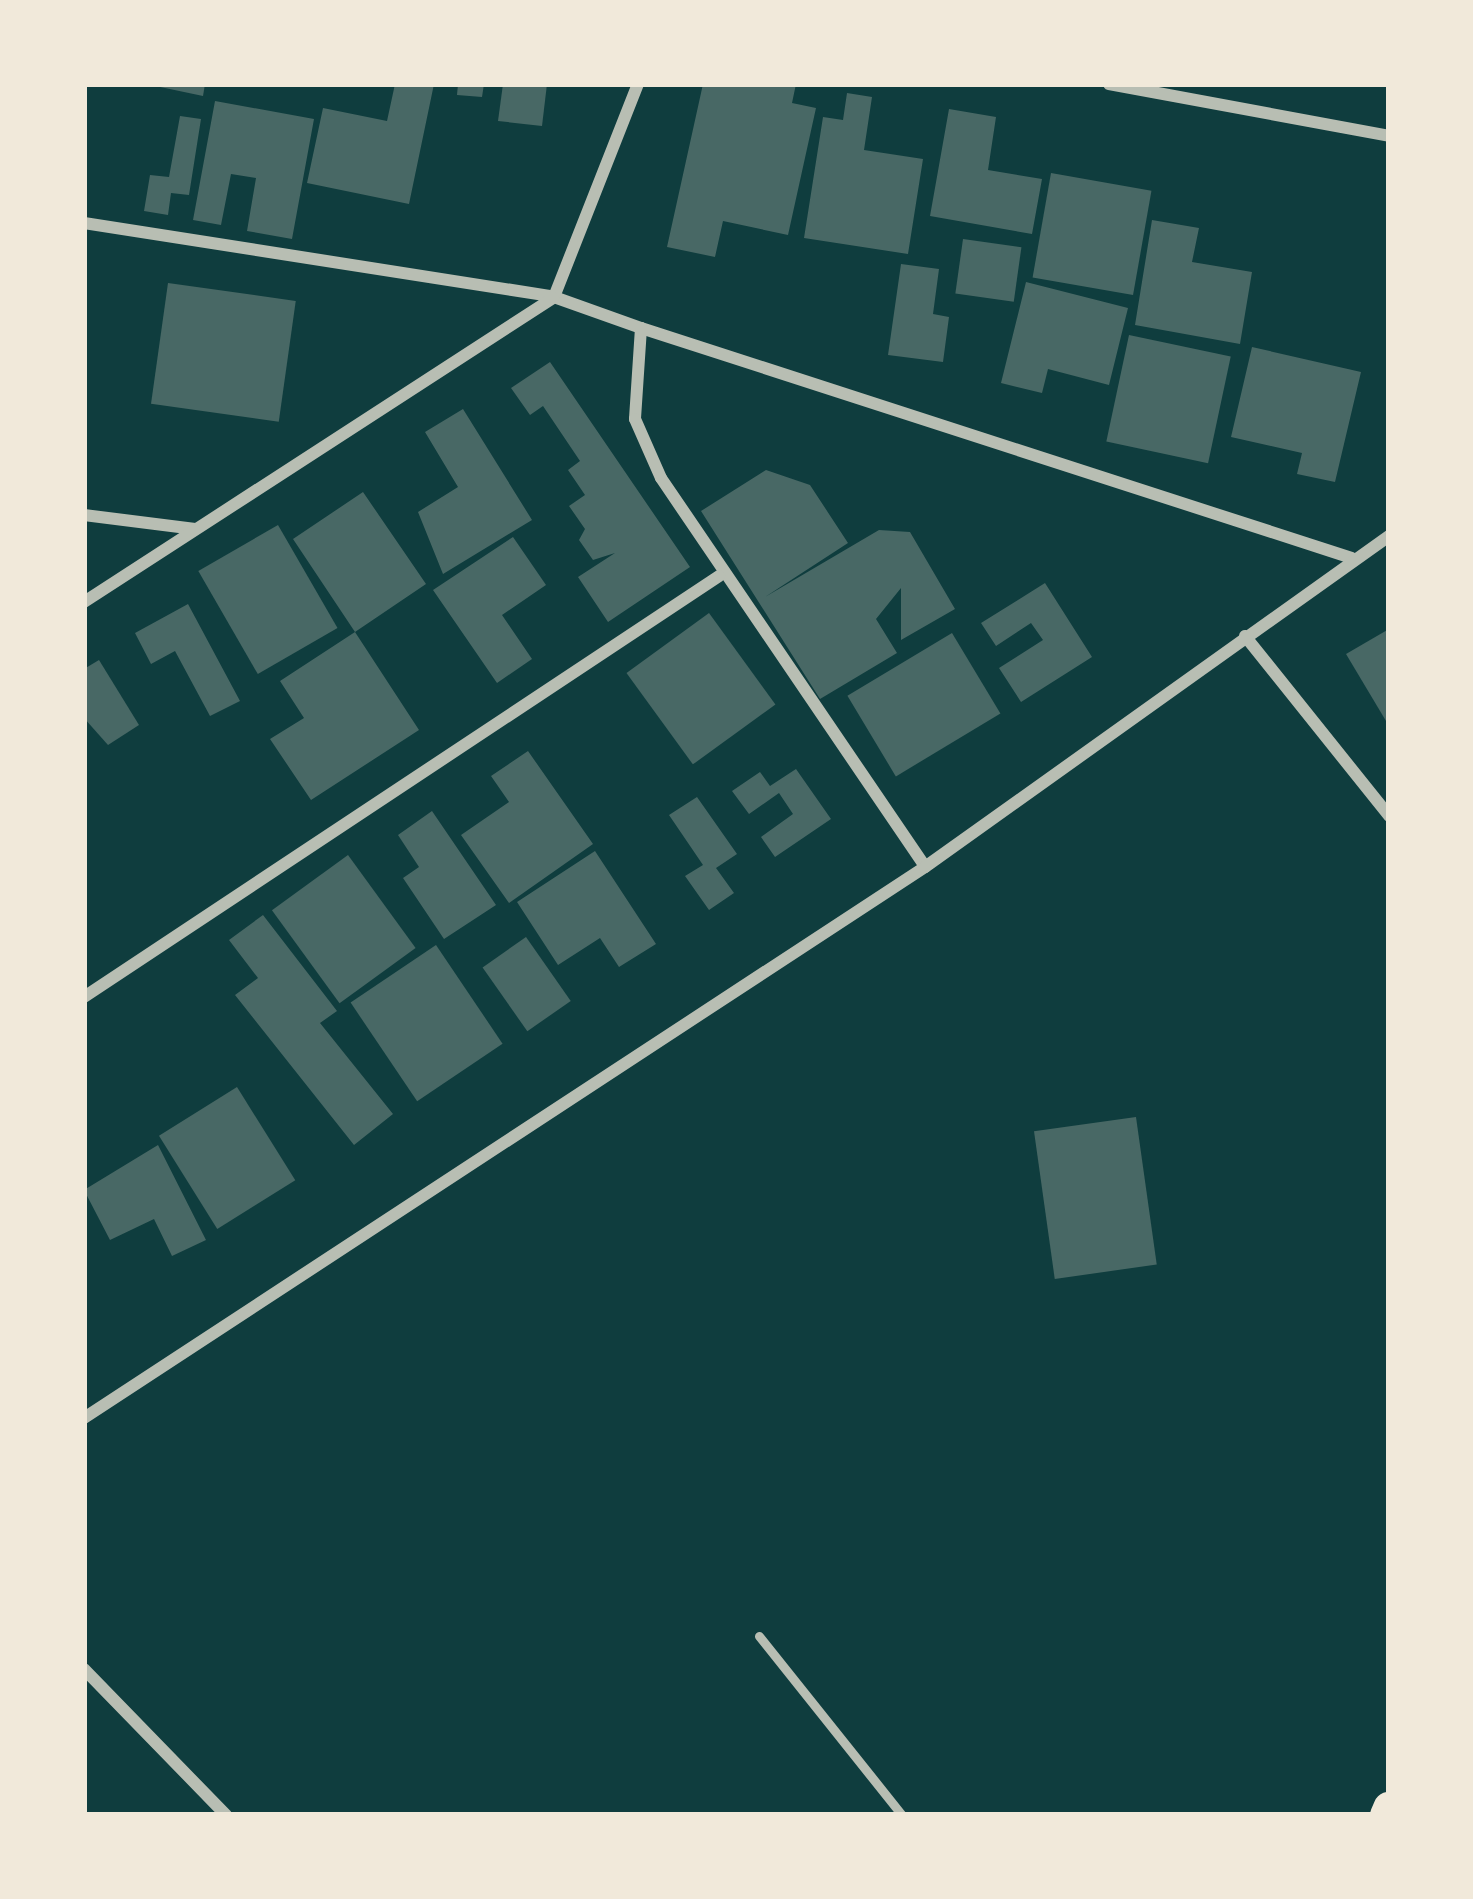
<!DOCTYPE html>
<style>
body{margin:0}
#map{position:relative;width:1473px;height:1899px;overflow:hidden;background:#0f3d3e;font-family:"Work Sans",sans-serif}
div>[style]{position:absolute}
[style*='--x']{left:calc(var(--x)*1px);top:calc(var(--y)*1px);width:calc(var(--w)*1px);rotate:calc(var(--a)*1deg)}
.building>*{inset:0;background:#486865;transform-origin:0 0}
.service>*{height:9px;margin:-4.5px;padding:0 4.5px;transform-origin:4.5px;border-radius:4.5px;background:#b8beb3}
.minor>*{height:12px;margin:-6px;padding:0 6px;transform-origin:6px;border-radius:6px;background:#b8beb3}
.trunk>*{height:33px;margin:-16.5px;padding:0 16.5px;transform-origin:16.5px;border-radius:16.5px;background:#f1e9da}
span{translate:-50% -50%;white-space:nowrap;text-align:center;line-height:1.15;-webkit-text-stroke:9px #f1e9da;paint-order:stroke}
.frame{position:absolute;inset:0;border:87px solid #f1e9da;pointer-events:none}
</style>
<div id="map">
<div class="building">
<div style="clip-path:polygon(146px 84px,205px 84px,203px 96px)"></div>
<div style="clip-path:polygon(395px 84px,434px 84px,409px 204px,307px 183px,323px 108px,387px 121px)"></div>
<div style="clip-path:polygon(458px 84px,484px 84px,482px 97px,457px 95px)"></div>
<div style="clip-path:polygon(503px 84px,547px 84px,542px 126px,498px 121px)"></div>
<div style="clip-path:polygon(703px 84px,796px 84px,792px 103px,816px 108px,788px 235px,723px 221px,715px 257px,667px 247px)"></div>
<div style="clip-path:polygon(847px 93px,872px 97px,864px 150px,923px 159px,908px 254px,804px 238px,823px 117px,843px 120px)"></div>
<div style="clip-path:polygon(215px 101px,314px 119px,292px 239px,247px 231px,256px 178px,231px 174px,221px 225px,193px 220px)"></div>
<div style="clip-path:polygon(949px 109px,996px 117px,988px 170px,1042px 179px,1032px 234px,930px 216px)"></div>
<div style="clip-path:polygon(180px 116px,201px 119px,189px 195px,171px 193px,168px 215px,144px 211px,150px 175px,169px 177px)"></div>
<div style="left:1051px;top:173px;width:102px;height:106px;rotate:10deg"></div>
<div style="clip-path:polygon(1152px 220px,1199px 228px,1192px 262px,1252px 272px,1240px 344px,1135px 325px)"></div>
<div style="left:963px;top:239px;width:59px;height:55px;rotate:8deg"></div>
<div style="clip-path:polygon(901px 264px,939px 269px,933px 314px,949px 317px,943px 362px,888px 355px)"></div>
<div style="clip-path:polygon(1026px 282px,1128px 308px,1109px 385px,1048px 369px,1042px 393px,1001px 383px)"></div>
<div style="left:168px;top:283px;width:129px;height:122px;rotate:8deg"></div>
<div style="left:1129px;top:335px;width:104px;height:109px;rotate:12deg"></div>
<div style="clip-path:polygon(1252px 347px,1361px 372px,1335px 482px,1297px 474px,1302px 453px,1231px 437px)"></div>
<div style="clip-path:polygon(550px 362px,690px 567px,608px 622px,578px 577px,615px 553px,593px 560px,579px 540px,585px 529px,569px 506px,585px 495px,568px 470px,580px 461px,543px 406px,530px 415px,511px 388px)"></div>
<div style="clip-path:polygon(463px 409px,532px 520px,443px 574px,418px 512px,458px 487px,425px 432px)"></div>
<div style="clip-path:polygon(766px 470px,810px 485px,848px 543px,765px 597px,879px 530px,910px 532px,955px 609px,901px 640px,901px 588px,876px 619px,897px 653px,820px 699px,701px 511px)"></div>
<div style="clip-path:polygon(363px 492px,426px 584px,355px 632px,419px 730px,311px 800px,270px 739px,304px 718px,280px 681px,355px 632px,293px 539px)"></div>
<div style="left:278px;top:525px;width:119px;height:92px;rotate:60deg"></div>
<div style="clip-path:polygon(513px 537px,546px 585px,502px 615px,532px 659px,497px 683px,433px 590px)"></div>
<div style="clip-path:polygon(1045px 583px,1092px 657px,1021px 702px,999px 668px,1043px 640px,1031px 623px,996px 646px,981px 623px)"></div>
<div style="clip-path:polygon(188px 604px,240px 701px,210px 716px,175px 651px,151px 664px,135px 633px)"></div>
<div style="left:709px;top:613px;width:113px;height:102px;rotate:54deg"></div>
<div style="clip-path:polygon(1389px 629px,1389px 726px,1346px 654px)"></div>
<div style="left:952px;top:633px;width:94px;height:122px;rotate:59deg"></div>
<div style="clip-path:polygon(99px 660px,139px 725px,108px 745px,84px 718px,84px 669px)"></div>
<div style="clip-path:polygon(528px 751px,593px 844px,509px 903px,461px 835px,509px 802px,491px 776px)"></div>
<div style="clip-path:polygon(796px 769px,831px 819px,775px 857px,761px 837px,793px 814px,779px 793px,749px 814px,732px 791px,760px 772px,770px 786px)"></div>
<div style="clip-path:polygon(697px 797px,737px 854px,716px 868px,734px 893px,709px 910px,685px 876px,703px 865px,669px 815px)"></div>
<div style="clip-path:polygon(432px 811px,496px 905px,444px 939px,403px 878px,419px 867px,398px 835px)"></div>
<div style="clip-path:polygon(595px 851px,656px 944px,619px 967px,600px 938px,558px 965px,517px 902px)"></div>
<div style="left:348px;top:855px;width:115px;height:94px;rotate:54deg"></div>
<div style="clip-path:polygon(263px 915px,337px 1011px,320px 1023px,393px 1114px,354px 1145px,235px 995px,258px 978px,229px 940px)"></div>
<div style="left:526px;top:937px;width:78px;height:53px;rotate:55deg"></div>
<div style="left:436px;top:945px;width:119px;height:103px;rotate:56deg"></div>
<div style="left:237px;top:1087px;width:110px;height:92px;rotate:58deg"></div>
<div style="left:1136px;top:1117px;width:149px;height:103px;rotate:82deg"></div>
<div style="clip-path:polygon(158px 1145px,206px 1240px,172px 1256px,154px 1219px,110px 1240px,84px 1190px)"></div>
</div>
<div class="service">
<div style="--x:759;--y:1636;--w:229;--a:51.4"></div>
</div>
<div class="minor">
<div style="--x:1109;--y:84;--w:285;--a:10.5"></div>
<div style="--x:84;--y:223;--w:476;--a:8.9"></div>
<div style="--x:554;--y:297;--w:92;--a:19.6"></div>
<div style="--x:641;--y:328;--w:91;--a:93.8"></div>
<div style="--x:635;--y:419;--w:64;--a:66.2"></div>
<div style="--x:661;--y:478;--w:470;--a:55.8"></div>
<div style="--x:554;--y:297;--w:229;--a:-68.5"></div>
<div style="--x:641;--y:328;--w:747;--a:17.93"></div>
<div style="--x:84;--y:515;--w:112;--a:7.2"></div>
<div style="--x:84;--y:602;--w:559;--a:-32.95"></div>
<div style="--x:1245;--y:636;--w:231;--a:51.3"></div>
<div style="--x:84;--y:997;--w:762;--a:-33.54"></div>
<div style="--x:84;--y:1418;--w:1005;--a:-33.23"></div>
<div style="--x:925;--y:867;--w:570;--a:-35.5"></div>
<div style="--x:84;--y:1669;--w:204;--a:45.8"></div>
</div>
<div class="trunk">
<div style="--x:1386;--y:1815;--w:8;--a:-67"></div>
</div>
<div class="frame"></div>
</div>
